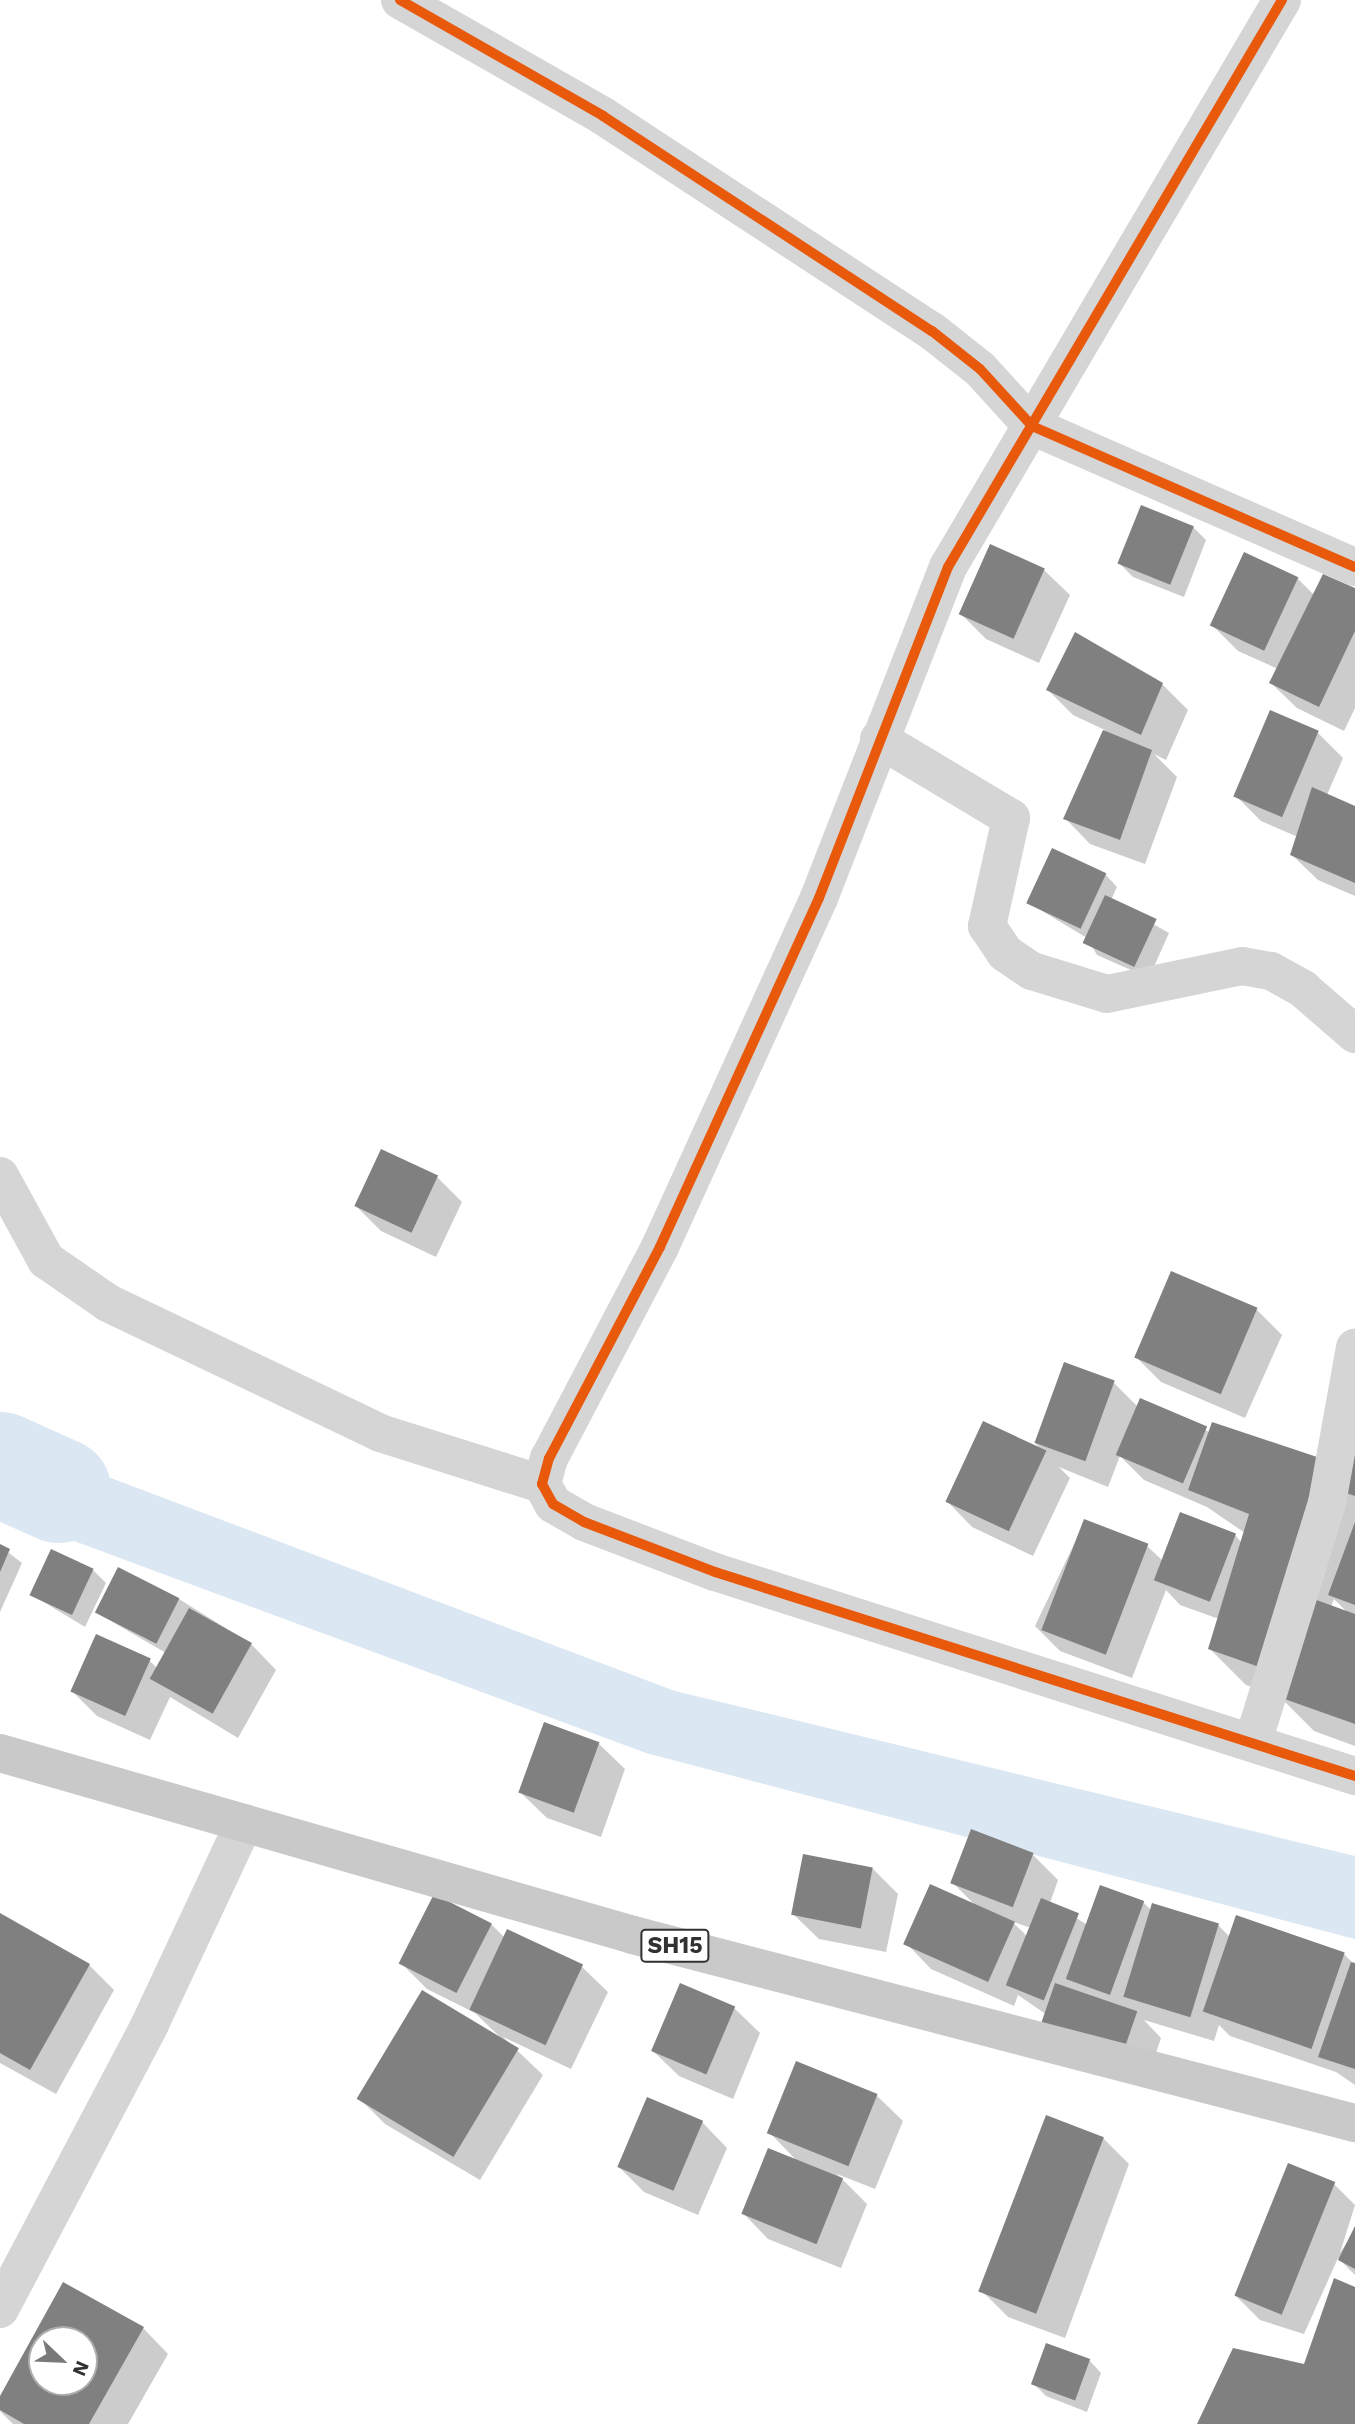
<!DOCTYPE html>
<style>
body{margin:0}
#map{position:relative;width:1355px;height:2424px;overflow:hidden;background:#fff;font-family:"Work Sans",sans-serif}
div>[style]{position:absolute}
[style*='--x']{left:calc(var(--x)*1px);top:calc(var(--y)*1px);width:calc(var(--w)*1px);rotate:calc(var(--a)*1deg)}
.water>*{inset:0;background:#dbe7f2}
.shadow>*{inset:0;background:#0003}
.river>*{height:105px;margin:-52.5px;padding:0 52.5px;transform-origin:52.5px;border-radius:52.5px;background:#dbe7f2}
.building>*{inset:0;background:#808080;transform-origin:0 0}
.street>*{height:38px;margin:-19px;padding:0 19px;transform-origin:19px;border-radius:19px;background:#d5d5d5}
.primary>*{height:38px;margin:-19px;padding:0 19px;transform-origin:19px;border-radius:19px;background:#c9c9c9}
.cycleway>*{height:10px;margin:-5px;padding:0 5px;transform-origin:5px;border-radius:5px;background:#e8590c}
span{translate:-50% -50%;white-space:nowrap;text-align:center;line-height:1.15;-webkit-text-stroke:7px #fff;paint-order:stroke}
.shield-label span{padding:2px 5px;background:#fff;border:2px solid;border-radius:5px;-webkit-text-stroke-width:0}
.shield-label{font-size:23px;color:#313131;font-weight:700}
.north{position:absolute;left:28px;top:2326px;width:70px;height:70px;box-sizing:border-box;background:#fff;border:2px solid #adadad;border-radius:50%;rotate:113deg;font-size:19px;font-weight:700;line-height:28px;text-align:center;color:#313131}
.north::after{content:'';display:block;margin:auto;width:24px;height:32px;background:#797979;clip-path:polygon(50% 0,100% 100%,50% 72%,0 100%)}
</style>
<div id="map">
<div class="water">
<div style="clip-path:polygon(71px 1463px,675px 1691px,1355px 1856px,1355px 1939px,646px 1753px,39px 1528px)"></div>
</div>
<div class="shadow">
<div style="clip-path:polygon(1193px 527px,1206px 540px,1184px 597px,1133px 577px,1120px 564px)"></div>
<div style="clip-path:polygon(991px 546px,1044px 570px,1070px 595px,1039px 663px,986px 639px,961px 614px)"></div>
<div style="clip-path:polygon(1297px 578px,1314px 595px,1355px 590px,1355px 708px,1344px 731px,1297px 708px,1271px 683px,1278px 669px,1238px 651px,1213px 626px)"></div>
<div style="clip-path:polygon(1162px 684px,1188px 710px,1166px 760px,1154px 754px,1177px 777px,1145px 864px,1090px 844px,1065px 818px,1105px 730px,1073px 715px,1048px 690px)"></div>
<div style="clip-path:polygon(1318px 733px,1343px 758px,1327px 795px,1355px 808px,1355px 896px,1318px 880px,1292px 855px,1298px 837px,1261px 821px,1236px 796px)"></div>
<div style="clip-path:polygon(1105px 874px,1117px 887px,1111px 900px,1169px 933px,1149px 978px,1097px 955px,1087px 938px,1029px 903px)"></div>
<div style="clip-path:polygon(437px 1177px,462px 1202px,436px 1257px,381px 1231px,356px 1206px)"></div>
<div style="clip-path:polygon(1256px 1309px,1282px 1335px,1245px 1418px,1161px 1382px,1136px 1357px)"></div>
<div style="clip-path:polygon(evenodd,1114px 1383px,1138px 1407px,1210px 1432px,1328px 1462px,1355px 1449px,1355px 1746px,1314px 1731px,1279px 1696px,1246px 1685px,1210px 1649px,1219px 1619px,1180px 1605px,1166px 1590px,1132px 1678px,1060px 1651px,1035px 1626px,1085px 1521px,1147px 1546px,1163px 1561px,1235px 1535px,1242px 1543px,1245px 1533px,1207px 1507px,1144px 1480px,1120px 1456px,1108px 1487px,1059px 1467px,1070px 1478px,1033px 1556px,972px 1527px,947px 1501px,1043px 1451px,1034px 1442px,1114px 1383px,1334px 1599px,1348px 1613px,1331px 1607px,1334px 1599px)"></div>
<div style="clip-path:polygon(0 1546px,22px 1563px,0 1612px)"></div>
<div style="clip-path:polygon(93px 1570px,106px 1583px,85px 1627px,32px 1595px)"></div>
<div style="clip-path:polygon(179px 1599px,251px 1644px,276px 1670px,238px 1738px,170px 1697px,150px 1740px,97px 1716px,71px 1690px,150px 1661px,157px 1668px,166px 1653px,97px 1613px)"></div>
<div style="clip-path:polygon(545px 1724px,599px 1744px,625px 1769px,601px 1837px,547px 1818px,521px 1793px)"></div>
<div style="clip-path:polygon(evenodd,1033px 1855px,1058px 1880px,1050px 1903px,1088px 1925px,1143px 1902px,1152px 1911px,1218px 1925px,1230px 1937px,1344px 1954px,1355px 1965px,1355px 2085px,1336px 2072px,1230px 2036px,1219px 2025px,1214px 2041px,1144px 2020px,1161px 2038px,1146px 2083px,1018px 1995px,1014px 2006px,931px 1969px,906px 1943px,976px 1906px,952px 1882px,1033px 1855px,1011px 1921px,1031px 1928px,1027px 1937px,1023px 1932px,1011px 1921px)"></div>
<div style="clip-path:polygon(872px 1868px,898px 1894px,886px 1952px,819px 1939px,793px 1914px)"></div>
<div style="clip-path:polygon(0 1915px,89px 1965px,114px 1990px,56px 2094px,0 2063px)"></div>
<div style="clip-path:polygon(491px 1924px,505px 1938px,508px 1931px,582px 1967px,608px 1992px,571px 2069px,503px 2037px,543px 2075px,480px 2180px,385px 2124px,359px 2098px,499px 2036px,475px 2013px,427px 1989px,402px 1964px)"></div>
<div style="clip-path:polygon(680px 1985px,734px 2008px,760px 2033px,733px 2099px,679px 2076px,653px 2051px)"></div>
<div style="clip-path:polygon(797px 2064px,877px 2096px,903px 2121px,875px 2189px,837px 2174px,867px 2204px,841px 2268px,768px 2239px,743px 2213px,798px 2162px,769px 2132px)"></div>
<div style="clip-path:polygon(702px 2122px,727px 2148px,698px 2215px,644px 2192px,619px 2167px)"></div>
<div style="clip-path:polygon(1103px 2138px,1129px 2164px,1065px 2338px,1008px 2317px,983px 2292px)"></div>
<div style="clip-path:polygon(1289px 2166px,1334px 2184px,1355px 2205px,1340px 2253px,1355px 2230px,1355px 2275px,1338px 2258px,1304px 2334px,1260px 2320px,1235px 2295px)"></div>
<div style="clip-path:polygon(evenodd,64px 2284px,143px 2328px,168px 2354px,128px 2424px,13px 2424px,0 2411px,0 2399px,64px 2284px,42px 2340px,84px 2340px,84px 2382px,42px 2382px,42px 2340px)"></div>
<div style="clip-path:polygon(1089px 2360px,1101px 2373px,1087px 2412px,1046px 2396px,1033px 2383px)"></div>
</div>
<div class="river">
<div style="--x:0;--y:1464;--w:64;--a:24.1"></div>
</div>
<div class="building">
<div style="left:1141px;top:505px;width:57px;height:63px;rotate:22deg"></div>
<div style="left:990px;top:544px;width:60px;height:77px;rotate:24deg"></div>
<div style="left:1244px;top:552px;width:60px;height:81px;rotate:25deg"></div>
<div style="clip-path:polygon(1323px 574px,1355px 588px,1355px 631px,1319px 707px,1269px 683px)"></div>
<div style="clip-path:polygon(1075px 632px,1163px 683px,1141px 735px,1046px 690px)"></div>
<div style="left:1270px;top:710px;width:53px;height:94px;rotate:23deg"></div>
<div style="clip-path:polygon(1103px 730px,1152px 750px,1120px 840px,1063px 819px)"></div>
<div style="clip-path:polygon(1312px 787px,1355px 806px,1355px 883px,1290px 855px)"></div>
<div style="left:1052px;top:848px;width:60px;height:61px;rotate:25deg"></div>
<div style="left:1105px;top:895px;width:57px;height:53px;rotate:25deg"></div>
<div style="left:381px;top:1149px;width:63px;height:63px;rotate:25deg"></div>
<div style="left:1171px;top:1271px;width:94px;height:94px;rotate:23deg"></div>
<div style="left:1064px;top:1362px;width:54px;height:86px;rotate:20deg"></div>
<div style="left:1140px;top:1398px;width:73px;height:62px;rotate:23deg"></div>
<div style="left:983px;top:1421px;width:70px;height:89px;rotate:25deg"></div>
<div style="clip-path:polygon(1212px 1422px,1329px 1461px,1265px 1669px,1208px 1649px,1249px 1514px,1188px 1490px)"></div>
<div style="clip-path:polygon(1355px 1445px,1355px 1496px,1340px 1491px)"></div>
<div style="left:1180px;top:1512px;width:60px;height:73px;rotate:21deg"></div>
<div style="left:1084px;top:1519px;width:69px;height:119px;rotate:21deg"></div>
<div style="clip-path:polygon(1355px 1522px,1355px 1605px,1328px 1595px)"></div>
<div style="clip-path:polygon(0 1544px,10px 1549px,0 1572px)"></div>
<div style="left:51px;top:1549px;width:47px;height:51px;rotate:25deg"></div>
<div style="left:118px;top:1567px;width:69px;height:51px;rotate:27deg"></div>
<div style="clip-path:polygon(1311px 1598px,1355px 1614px,1355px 1724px,1276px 1696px)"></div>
<div style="left:189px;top:1608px;width:72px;height:81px;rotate:29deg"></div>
<div style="left:96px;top:1634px;width:60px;height:63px;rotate:24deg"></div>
<div style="left:544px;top:1722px;width:59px;height:75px;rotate:20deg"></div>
<div style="left:971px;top:1829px;width:67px;height:58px;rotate:21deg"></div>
<div style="left:803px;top:1854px;width:71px;height:62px;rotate:11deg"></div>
<div style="left:930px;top:1884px;width:93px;height:66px;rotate:24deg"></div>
<div style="left:1100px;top:1885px;width:47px;height:100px;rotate:20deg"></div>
<div style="left:434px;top:1894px;width:65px;height:78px;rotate:27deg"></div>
<div style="left:1041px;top:1898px;width:41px;height:94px;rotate:22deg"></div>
<div style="left:1152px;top:1903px;width:70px;height:98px;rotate:17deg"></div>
<div style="clip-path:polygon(0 1913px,90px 1964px,30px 2070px,0 2053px)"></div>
<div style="left:1236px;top:1915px;width:115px;height:102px;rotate:19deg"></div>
<div style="left:507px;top:1929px;width:84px;height:89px;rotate:25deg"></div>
<div style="clip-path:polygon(1351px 1962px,1355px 1963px,1355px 2069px,1318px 2057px)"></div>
<div style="left:680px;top:1983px;width:60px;height:74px;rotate:23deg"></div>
<div style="left:1055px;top:1983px;width:87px;height:51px;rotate:19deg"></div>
<div style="left:422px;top:1990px;width:113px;height:127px;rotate:31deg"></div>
<div style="left:796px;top:2061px;width:88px;height:78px;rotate:22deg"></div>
<div style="left:647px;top:2097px;width:61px;height:76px;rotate:23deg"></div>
<div style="left:1046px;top:2115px;width:62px;height:189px;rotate:21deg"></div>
<div style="left:768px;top:2148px;width:81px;height:71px;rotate:22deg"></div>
<div style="left:1288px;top:2163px;width:51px;height:143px;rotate:22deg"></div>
<div style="clip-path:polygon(1355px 2226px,1355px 2269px,1338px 2260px)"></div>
<div style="clip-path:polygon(1334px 2278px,1355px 2287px,1355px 2424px,1197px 2424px,1233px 2348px,1304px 2364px)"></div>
<div style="clip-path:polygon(evenodd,63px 2282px,144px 2327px,89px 2424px,24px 2424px,0 2410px,0 2396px,63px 2282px,42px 2340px,84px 2340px,84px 2382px,42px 2382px,42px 2340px)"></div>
<div style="left:1046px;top:2343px;width:47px;height:44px;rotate:20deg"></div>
</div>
<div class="street">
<div style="--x:400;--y:0;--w:234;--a:29.7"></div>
<div style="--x:603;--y:116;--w:393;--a:33.2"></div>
<div style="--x:932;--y:331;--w:61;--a:38.4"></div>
<div style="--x:980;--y:369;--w:77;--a:47.6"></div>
<div style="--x:1032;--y:426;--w:352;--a:23.6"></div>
<div style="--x:1282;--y:0;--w:658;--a:120.5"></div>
<div style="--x:948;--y:567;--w:355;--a:111.3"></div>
<div style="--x:819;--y:898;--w:384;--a:114.5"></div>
<div style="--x:660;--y:1247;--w:238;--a:117.7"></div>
<div style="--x:549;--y:1458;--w:27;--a:105"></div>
<div style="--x:542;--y:1484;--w:23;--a:61"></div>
<div style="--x:553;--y:1504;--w:36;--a:30"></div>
<div style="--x:584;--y:1522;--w:140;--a:20.9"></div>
<div style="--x:715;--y:1572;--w:672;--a:17.68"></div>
<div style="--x:879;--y:739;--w:154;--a:30.9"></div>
<div style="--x:1011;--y:818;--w:111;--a:102.5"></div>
<div style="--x:987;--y:926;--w:32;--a:56"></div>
<div style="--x:1005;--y:953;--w:32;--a:34"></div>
<div style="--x:1032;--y:971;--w:78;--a:17"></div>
<div style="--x:1107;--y:994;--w:138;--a:-11.7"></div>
<div style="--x:1242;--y:966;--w:29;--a:10"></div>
<div style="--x:1271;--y:971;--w:37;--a:29"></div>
<div style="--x:1303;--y:989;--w:69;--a:40.9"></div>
<div style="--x:0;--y:1176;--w:96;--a:61.3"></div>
<div style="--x:46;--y:1260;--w:75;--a:34.7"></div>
<div style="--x:108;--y:1303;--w:301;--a:25.5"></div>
<div style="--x:380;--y:1433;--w:170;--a:17.5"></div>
<div style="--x:1253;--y:1742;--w:250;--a:-72.8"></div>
<div style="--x:1327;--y:1503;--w:158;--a:-79.8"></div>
<div style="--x:0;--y:2309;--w:322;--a:-62.2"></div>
<div style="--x:150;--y:2024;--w:222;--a:-64.9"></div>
</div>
<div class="primary">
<div style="--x:0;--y:1753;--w:659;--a:16.04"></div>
<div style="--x:633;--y:1935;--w:746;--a:14.6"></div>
</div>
<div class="cycleway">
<div style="--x:400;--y:0;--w:234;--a:29.7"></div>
<div style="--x:603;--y:116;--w:393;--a:33.2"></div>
<div style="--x:932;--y:331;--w:61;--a:38.4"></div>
<div style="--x:980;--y:369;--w:77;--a:47.6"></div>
<div style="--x:1032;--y:426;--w:352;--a:23.6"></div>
<div style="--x:1282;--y:0;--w:658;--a:120.5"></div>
<div style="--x:948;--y:567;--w:355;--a:111.3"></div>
<div style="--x:819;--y:898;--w:384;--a:114.5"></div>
<div style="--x:660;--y:1247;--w:238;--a:117.7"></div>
<div style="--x:549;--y:1458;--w:27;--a:105"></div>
<div style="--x:542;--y:1484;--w:23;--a:61"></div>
<div style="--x:553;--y:1504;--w:36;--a:30"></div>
<div style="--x:584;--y:1522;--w:140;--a:20.9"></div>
<div style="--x:715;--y:1572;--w:672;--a:17.68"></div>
</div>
<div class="shield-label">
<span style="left:675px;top:1946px">SH15</span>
</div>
<div class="north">N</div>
</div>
